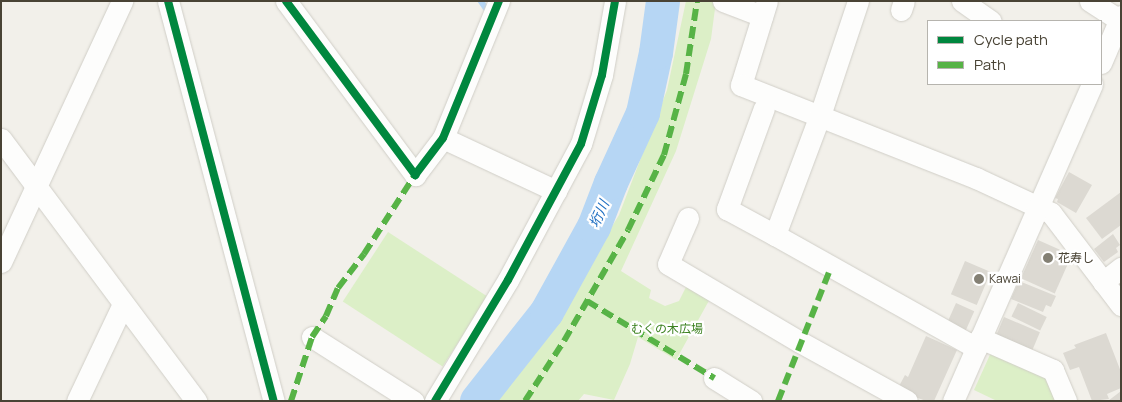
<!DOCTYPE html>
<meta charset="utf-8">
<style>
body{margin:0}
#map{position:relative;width:1122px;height:402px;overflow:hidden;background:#f2f0ea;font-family:Manrope,"Noto Sans JP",sans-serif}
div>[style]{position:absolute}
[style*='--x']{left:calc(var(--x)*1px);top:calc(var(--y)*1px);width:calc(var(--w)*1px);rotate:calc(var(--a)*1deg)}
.green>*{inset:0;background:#dcefc7;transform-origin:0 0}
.stream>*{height:5.5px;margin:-2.75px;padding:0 2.75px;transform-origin:2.75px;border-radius:2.75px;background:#b6d6f4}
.river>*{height:34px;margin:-17px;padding:0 17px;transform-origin:17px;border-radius:17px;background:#b6d6f4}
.building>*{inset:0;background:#dcd9d2;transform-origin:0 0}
.roads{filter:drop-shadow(0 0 1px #d0cec7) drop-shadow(0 0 1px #d0cec7)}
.minor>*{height:21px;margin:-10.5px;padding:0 10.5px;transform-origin:10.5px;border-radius:10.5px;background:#fdfdfc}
.quiet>*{height:6px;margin-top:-3px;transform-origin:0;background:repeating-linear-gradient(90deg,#57b346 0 12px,transparent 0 18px)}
.cycleway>*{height:8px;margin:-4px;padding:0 4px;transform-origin:4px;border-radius:4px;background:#00873e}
.dots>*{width:14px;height:14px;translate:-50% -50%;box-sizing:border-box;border:2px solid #fff;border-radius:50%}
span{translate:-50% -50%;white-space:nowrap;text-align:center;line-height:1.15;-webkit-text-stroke:4.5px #fff;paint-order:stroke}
.poi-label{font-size:12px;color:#494335}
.left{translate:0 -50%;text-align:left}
.park-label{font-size:12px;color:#3d8221}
.water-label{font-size:14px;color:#2170c2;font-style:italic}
.frame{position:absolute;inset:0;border:2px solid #494335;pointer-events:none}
.legend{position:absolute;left:927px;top:20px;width:175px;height:65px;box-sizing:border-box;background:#fff;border:1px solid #b6b4ae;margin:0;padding:6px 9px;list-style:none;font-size:15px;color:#494335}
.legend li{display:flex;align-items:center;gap:10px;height:25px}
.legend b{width:25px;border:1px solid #b6b4ae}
</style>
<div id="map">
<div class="green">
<div style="clip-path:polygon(686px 1px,716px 1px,711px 39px,676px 151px,621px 271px,651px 290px,649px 298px,665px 306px,679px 301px,687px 285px,711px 297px,676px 360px,638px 337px,630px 364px,614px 400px,584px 394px,578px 401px,493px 401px,581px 277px,619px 215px,667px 90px)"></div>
<div style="left:388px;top:232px;width:119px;height:83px;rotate:33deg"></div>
<div style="clip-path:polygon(993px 348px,1048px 372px,1060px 401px,997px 401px,974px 390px)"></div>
</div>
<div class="stream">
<div style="--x:481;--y:1;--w:12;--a:55"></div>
</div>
<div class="river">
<div style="--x:477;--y:401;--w:113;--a:-51.8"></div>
<div style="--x:547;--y:312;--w:97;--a:-61.1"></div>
<div style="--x:594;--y:227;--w:47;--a:-68.9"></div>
<div style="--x:611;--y:183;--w:77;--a:-65.4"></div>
<div style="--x:643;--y:113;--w:61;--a:-77.8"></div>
<div style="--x:656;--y:53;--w:52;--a:-82.3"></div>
</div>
<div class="building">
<div style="clip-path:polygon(1069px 172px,1092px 185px,1076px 213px,1057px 202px,1058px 199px,1055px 198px)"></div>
<div style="clip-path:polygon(1121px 192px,1121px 225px,1102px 239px,1086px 218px)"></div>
<div style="clip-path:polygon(1113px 234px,1120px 245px,1116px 248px,1118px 252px,1104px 262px,1094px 249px)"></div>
<div style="left:1038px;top:240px;width:37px;height:42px;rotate:24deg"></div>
<div style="left:965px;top:261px;width:28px;height:36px;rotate:23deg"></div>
<div style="clip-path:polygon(1019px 281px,1056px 296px,1051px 307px,1046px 305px,1043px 312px,1011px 299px)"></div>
<div style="left:956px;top:303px;width:20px;height:26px;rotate:24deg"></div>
<div style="left:1018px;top:303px;width:32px;height:15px;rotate:26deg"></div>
<div style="left:1004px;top:317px;width:39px;height:23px;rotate:23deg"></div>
<div style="clip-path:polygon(1106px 333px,1121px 372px,1121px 388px,1107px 394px,1109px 399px,1092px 401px,1079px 367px,1070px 370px,1063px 353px,1076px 348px,1074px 345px)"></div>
<div style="clip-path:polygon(926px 336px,957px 350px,934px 401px,926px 401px,897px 390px,905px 375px,908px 377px)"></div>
<div style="clip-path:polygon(1121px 391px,1121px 401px,1108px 401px)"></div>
</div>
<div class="roads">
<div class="minor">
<div style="--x:168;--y:1;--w:414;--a:75.2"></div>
<div style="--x:286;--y:1;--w:217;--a:53.4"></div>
<div style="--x:415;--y:175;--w:46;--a:-52.9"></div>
<div style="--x:443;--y:138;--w:148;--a:-67.8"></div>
<div style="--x:723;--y:1;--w:42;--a:21"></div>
<div style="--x:767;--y:1;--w:88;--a:107.2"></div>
<div style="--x:741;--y:85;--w:253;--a:21.6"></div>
<div style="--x:976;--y:178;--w:83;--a:25"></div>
<div style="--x:1051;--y:213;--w:116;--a:52.7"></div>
<div style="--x:858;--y:1;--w:120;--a:108.4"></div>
<div style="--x:820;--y:115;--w:128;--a:110.6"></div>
<div style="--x:775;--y:235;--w:231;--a:29.3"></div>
<div style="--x:962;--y:1;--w:35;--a:35"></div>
<div style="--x:1090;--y:1;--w:35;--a:33"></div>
<div style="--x:901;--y:10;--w:9;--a:-72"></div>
<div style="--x:1101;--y:63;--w:51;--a:-66.9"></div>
<div style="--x:764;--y:108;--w:108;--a:110.1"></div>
<div style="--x:727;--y:209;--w:55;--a:28.4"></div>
<div style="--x:443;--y:138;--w:125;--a:25.1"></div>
<div style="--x:1;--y:139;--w:327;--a:53.3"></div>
<div style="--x:688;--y:218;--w:50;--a:113.5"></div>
<div style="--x:668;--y:264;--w:153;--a:30.6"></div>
<div style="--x:800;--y:342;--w:122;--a:28.9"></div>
<div style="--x:1;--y:262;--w:288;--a:-65.1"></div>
<div style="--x:1103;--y:282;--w:23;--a:-38"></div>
<div style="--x:312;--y:337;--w:120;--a:32.4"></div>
<div style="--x:980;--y:338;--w:80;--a:23.7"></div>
<div style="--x:1053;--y:370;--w:34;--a:67"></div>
<div style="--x:714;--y:378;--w:44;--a:31.9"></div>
<div style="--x:77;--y:401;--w:107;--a:-64.6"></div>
<div style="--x:435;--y:401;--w:141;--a:-58.9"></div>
<div style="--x:508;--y:280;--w:154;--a:-61.8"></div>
<div style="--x:581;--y:144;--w:72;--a:-73.1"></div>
<div style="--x:602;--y:75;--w:75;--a:-80"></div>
<div style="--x:953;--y:401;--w:346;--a:-66.3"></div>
</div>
</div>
<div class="quiet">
<div style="--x:587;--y:301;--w:149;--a:31.2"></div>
<div style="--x:291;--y:401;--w:67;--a:-71.8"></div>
<div style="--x:312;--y:337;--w:25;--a:-56"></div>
<div style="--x:326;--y:316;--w:30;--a:-67"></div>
<div style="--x:338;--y:288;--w:43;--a:-52.6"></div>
<div style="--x:364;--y:254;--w:94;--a:-57.2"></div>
<div style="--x:525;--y:401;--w:72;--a:-57"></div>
<div style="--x:564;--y:341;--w:128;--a:-60"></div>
<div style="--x:628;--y:230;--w:83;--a:-64.4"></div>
<div style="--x:664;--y:155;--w:84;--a:-74.8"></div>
<div style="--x:686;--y:74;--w:74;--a:-81.4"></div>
<div style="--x:778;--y:401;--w:144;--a:-68.4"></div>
</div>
<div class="cycleway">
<div style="--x:168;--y:1;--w:414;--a:75.2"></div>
<div style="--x:286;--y:1;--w:217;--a:53.4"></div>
<div style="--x:415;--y:175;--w:46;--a:-52.9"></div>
<div style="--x:443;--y:138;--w:148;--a:-67.8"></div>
<div style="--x:435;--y:401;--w:141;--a:-58.9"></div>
<div style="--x:508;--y:280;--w:154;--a:-61.8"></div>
<div style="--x:581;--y:144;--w:72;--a:-73.1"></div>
<div style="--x:602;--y:75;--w:75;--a:-80"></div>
</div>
<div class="dots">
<div style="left:1048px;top:258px;background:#848074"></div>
<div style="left:979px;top:279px;background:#848074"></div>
</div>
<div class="poi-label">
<span class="left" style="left:1058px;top:258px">花寿し</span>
<span class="left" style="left:989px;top:279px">Kawai</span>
</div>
<div class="park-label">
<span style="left:667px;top:329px">むくの木広場</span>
</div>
<div class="water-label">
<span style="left:599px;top:214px;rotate:-66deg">垳川</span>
</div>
<div class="frame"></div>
<ul class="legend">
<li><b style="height:6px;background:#00873e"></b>Cycle path</li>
<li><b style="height:6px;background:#57b346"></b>Path</li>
</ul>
</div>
